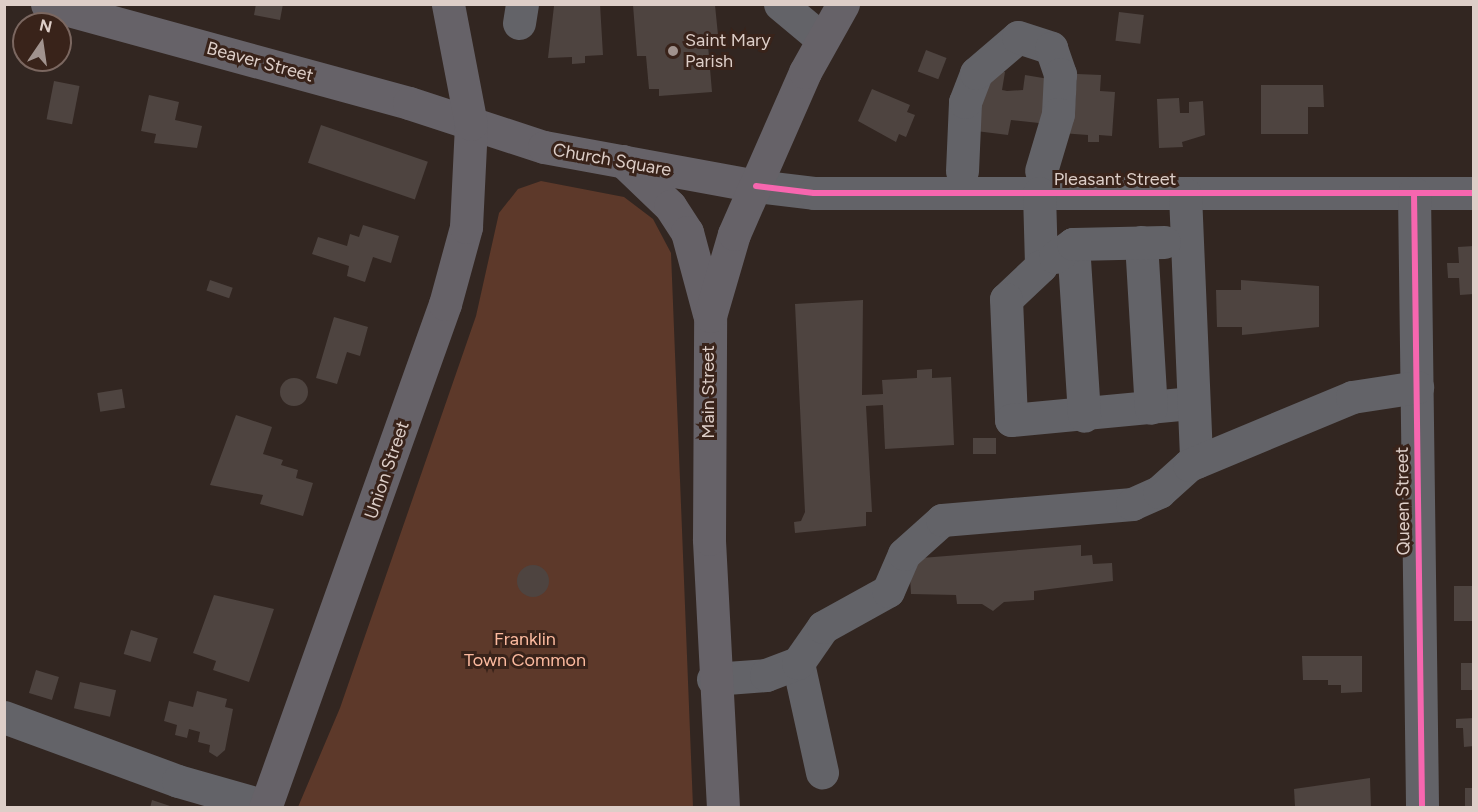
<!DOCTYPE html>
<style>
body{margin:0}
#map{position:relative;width:1478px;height:812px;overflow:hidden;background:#322621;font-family:Figtree,sans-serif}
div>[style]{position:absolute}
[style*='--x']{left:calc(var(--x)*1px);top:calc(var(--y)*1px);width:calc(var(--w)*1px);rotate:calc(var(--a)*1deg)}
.green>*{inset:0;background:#5d392a}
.building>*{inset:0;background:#4e4440;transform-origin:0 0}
.round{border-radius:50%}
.minor>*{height:33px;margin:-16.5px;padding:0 16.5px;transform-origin:16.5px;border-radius:16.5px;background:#636368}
.major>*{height:33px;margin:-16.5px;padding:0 16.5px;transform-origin:16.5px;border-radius:16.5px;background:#666268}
.cycleway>*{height:6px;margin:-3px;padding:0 3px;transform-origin:3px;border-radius:3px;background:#f766af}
.dots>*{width:16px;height:16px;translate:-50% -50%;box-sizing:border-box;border:3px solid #39231a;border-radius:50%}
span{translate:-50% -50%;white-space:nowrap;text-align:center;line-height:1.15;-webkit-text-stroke:6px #39231a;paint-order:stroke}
.poi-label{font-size:18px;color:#ddcec8}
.left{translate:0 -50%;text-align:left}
.street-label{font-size:18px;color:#ddcec8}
.park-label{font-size:18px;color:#fcba9f}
.frame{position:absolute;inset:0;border:6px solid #ddcec8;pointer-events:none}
.north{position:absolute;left:12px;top:12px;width:60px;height:60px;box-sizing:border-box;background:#39231a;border:2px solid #7b6760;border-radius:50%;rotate:13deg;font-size:16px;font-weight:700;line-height:24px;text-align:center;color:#ddcec8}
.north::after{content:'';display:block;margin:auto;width:21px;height:27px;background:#a1938e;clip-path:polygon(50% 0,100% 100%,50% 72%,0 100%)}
</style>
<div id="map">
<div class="green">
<div style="clip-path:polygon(541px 181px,624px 197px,653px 219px,671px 253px,693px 807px,298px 807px,340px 708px,476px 316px,499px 213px,518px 189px)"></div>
</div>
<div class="building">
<div style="clip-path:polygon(256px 4px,283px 4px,280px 20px,254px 15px)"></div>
<div style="clip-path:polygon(600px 4px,603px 55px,585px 56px,585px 63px,572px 64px,572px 57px,548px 58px,554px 6px)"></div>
<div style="clip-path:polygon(633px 5px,715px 5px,719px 45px,708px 45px,712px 92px,659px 96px,659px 89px,649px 89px,646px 56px,637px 56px)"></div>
<div style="left:1119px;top:12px;width:25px;height:29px;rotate:7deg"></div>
<div style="left:926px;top:50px;width:22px;height:23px;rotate:21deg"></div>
<div style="clip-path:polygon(988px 70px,1005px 72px,1002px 90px,1007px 91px,1023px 90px,1025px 75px,1055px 80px,1039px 123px,1011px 120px,1008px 135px,976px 131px)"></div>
<div style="clip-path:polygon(1077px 74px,1101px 75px,1100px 91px,1115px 92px,1112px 136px,1099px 135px,1099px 142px,1088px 142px,1088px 135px,1061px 133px,1074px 119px)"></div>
<div style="left:54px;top:81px;width:26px;height:39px;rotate:11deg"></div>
<div style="clip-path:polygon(1261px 85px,1323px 85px,1324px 107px,1308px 107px,1308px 134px,1261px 134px)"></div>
<div style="clip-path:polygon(872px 89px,910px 105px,907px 112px,915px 115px,906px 137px,899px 134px,896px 142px,858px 121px)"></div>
<div style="clip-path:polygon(149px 95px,179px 102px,175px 120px,202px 126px,197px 148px,154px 143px,156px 134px,141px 131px)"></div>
<div style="clip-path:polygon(1179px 98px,1180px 113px,1189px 113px,1189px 102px,1203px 101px,1205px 135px,1182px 142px,1183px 147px,1159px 148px,1157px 99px)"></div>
<div style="left:321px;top:125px;width:113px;height:40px;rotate:19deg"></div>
<div style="clip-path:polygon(363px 225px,399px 236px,391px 263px,373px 257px,365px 282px,347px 276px,349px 266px,312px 254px,318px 237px,347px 246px,350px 234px,359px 237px)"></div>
<div style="clip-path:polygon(1474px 246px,1474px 294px,1460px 295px,1459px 278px,1448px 278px,1447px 263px,1459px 263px,1458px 247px)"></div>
<div style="left:210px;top:280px;width:24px;height:11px;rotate:19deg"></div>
<div style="clip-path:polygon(1241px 280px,1319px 286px,1319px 327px,1242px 335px,1242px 327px,1217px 327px,1216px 290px,1241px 290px)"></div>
<div style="clip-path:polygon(863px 300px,862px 395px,883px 394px,882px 380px,917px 378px,917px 370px,932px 369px,932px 378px,951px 377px,954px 445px,885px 449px,883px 405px,866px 406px,872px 512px,866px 512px,866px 526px,795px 533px,794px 522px,801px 521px,805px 512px,795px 304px)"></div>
<div style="clip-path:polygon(334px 317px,368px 327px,360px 356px,347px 352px,337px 384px,316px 378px)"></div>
<div class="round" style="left:280px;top:378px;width:28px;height:28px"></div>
<div style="left:122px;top:389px;width:19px;height:25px;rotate:81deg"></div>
<div style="clip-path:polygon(236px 415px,272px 427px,263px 454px,283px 460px,281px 465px,298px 470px,296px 478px,313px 483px,303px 516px,260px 504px,263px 495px,210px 485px)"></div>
<div style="left:973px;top:438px;width:23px;height:16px"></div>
<div style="clip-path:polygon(1081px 545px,1081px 556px,1092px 555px,1093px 564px,1112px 563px,1113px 581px,1034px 591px,1034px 600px,1004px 602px,993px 611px,982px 604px,957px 604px,956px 595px,911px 594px,909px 559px)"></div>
<div class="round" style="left:517px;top:565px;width:32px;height:32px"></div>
<div style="left:1454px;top:586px;width:20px;height:35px"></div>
<div style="clip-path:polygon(214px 595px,274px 609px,249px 682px,213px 670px,216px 661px,193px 653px)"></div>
<div style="left:131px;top:630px;width:28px;height:25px;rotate:17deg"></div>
<div style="clip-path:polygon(1302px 656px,1362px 656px,1362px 692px,1341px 693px,1341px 685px,1328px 685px,1328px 680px,1303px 680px)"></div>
<div style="left:1461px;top:663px;width:13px;height:27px"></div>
<div style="left:36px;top:670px;width:24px;height:24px;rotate:17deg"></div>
<div style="left:80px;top:682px;width:37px;height:27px;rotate:13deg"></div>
<div style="clip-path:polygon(197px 691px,227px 699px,225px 707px,233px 709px,225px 750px,217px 757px,209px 752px,210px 745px,198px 742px,200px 732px,189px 729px,187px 738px,175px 735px,177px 725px,164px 721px,169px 701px,193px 707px)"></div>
<div style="clip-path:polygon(1474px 718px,1474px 746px,1464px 747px,1463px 728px,1456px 728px,1456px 719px)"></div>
<div style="clip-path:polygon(1370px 778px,1371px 808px,1295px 806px,1294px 789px)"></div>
<div style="left:1465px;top:788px;width:9px;height:20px"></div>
<div style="clip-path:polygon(152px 800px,173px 807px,173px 808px,150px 808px)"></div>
</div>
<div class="minor">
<div style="--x:780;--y:4;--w:55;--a:39.8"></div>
<div style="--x:519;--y:23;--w:19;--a:-81"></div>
<div style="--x:962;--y:171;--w:69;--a:-87.5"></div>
<div style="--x:965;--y:102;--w:31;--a:-69"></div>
<div style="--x:976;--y:73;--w:55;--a:-40.6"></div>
<div style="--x:1018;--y:37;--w:35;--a:18"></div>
<div style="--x:1051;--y:48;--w:28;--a:71"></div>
<div style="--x:1060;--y:74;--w:40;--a:92.9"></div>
<div style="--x:1058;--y:114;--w:59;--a:106.6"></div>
<div style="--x:756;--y:186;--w:58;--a:6.9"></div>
<div style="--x:814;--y:193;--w:660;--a:0"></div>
<div style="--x:1039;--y:193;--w:73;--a:88.4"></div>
<div style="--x:1041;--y:266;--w:48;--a:136.7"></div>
<div style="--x:1006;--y:299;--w:121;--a:87.6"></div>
<div style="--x:1011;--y:420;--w:180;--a:-5.4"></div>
<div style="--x:1414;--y:193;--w:615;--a:89.25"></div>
<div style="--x:1185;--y:194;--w:268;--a:87.6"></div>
<div style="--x:1141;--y:242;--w:166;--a:86.6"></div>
<div style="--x:1073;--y:244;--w:172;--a:86.3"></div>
<div style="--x:1055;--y:257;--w:22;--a:-36"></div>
<div style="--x:1073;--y:244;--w:91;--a:-1.3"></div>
<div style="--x:798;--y:663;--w:112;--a:77.6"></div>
<div style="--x:713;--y:679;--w:53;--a:-4.3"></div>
<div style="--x:766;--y:675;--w:34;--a:-21"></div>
<div style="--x:798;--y:663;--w:44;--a:-55.2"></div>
<div style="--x:823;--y:627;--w:74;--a:-29"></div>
<div style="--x:888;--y:591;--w:40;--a:-66.6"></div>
<div style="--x:904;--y:554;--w:51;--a:-41.8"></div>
<div style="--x:942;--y:520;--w:191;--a:-4.8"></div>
<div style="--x:1132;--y:504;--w:30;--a:-24"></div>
<div style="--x:1159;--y:492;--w:40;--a:-42"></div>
<div style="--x:1189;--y:465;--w:177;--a:-22.6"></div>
<div style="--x:1352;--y:397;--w:66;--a:-8.7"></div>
<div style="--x:4;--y:717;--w:185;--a:20.2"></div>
<div style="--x:178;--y:781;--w:91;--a:16"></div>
</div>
<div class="major">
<div style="--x:47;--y:4;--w:375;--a:15.3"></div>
<div style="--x:409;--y:103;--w:142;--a:18.1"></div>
<div style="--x:544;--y:147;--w:216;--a:10.4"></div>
<div style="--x:623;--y:161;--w:65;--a:43.8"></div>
<div style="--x:670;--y:206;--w:31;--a:57"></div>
<div style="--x:687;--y:232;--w:85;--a:75"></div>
<div style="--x:265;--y:808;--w:535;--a:-70.35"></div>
<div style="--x:445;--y:304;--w:80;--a:-74.7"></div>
<div style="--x:466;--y:227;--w:103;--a:-87.2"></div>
<div style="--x:471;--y:124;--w:122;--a:-100.9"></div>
<div style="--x:723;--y:808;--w:269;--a:-93"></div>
<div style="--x:709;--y:539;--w:223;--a:-89.7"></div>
<div style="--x:710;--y:316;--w:85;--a:-73.7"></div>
<div style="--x:734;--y:234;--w:177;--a:-66.3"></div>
<div style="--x:805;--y:72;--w:78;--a:-60.8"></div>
</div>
<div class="cycleway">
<div style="--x:756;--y:186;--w:58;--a:6.9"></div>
<div style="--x:814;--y:193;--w:660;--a:0"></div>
<div style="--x:1414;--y:193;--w:615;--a:89.25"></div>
</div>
<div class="dots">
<div style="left:673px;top:51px;background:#a1938e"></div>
</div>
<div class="poi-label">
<span class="left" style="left:685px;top:51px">Saint Mary<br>Parish</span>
</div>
<div class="street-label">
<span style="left:260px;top:62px;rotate:15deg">Beaver Street</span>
<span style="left:612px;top:160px;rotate:10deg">Church Square</span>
<span style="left:1115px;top:179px">Pleasant Street</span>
<span style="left:708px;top:392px;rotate:-90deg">Main Street</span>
<span style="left:387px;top:470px;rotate:-71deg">Union Street</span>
<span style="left:1403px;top:501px;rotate:-91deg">Queen Street</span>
</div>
<div class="park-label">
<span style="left:525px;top:650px">Franklin<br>Town Common</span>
</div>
<div class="frame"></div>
<div class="north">N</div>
</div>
